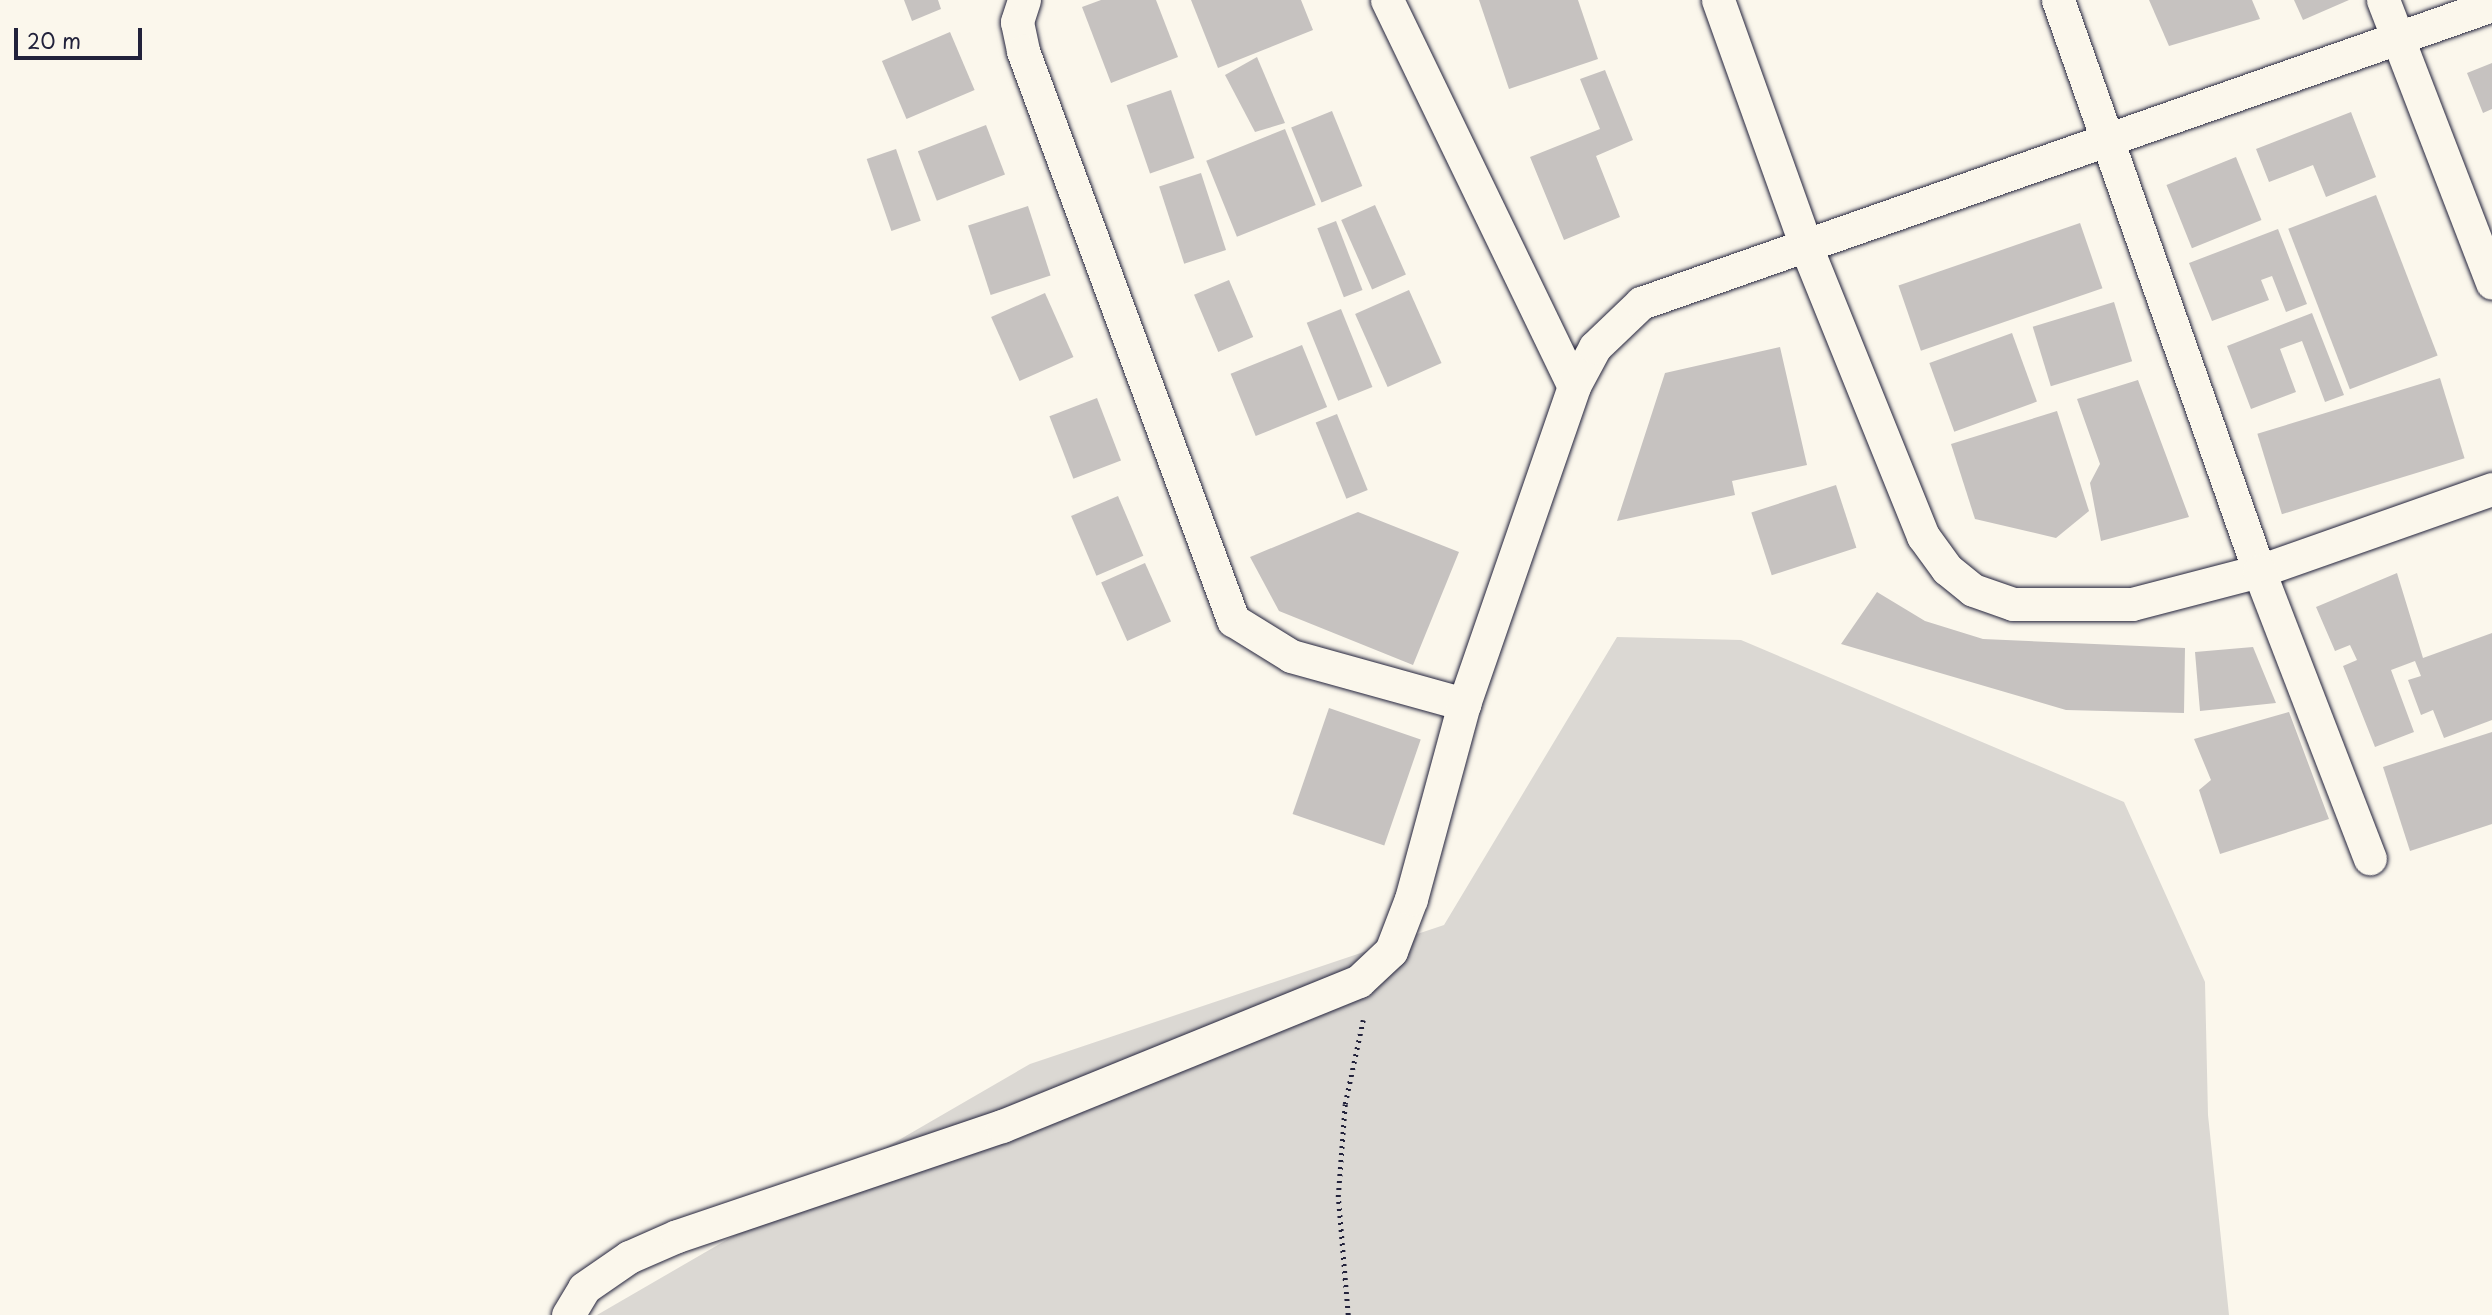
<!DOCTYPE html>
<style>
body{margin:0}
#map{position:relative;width:2492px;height:1315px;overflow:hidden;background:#fbf7ec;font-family:"Playpen Sans",sans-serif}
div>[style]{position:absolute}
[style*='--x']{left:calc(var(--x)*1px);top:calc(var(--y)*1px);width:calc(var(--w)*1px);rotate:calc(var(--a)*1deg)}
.green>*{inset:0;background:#dbd8d3}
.building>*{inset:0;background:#c6c2c0;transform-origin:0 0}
.path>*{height:4.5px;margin-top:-2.25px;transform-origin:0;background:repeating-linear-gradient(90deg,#22223b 0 2px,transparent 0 7px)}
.roads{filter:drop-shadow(0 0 2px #22223b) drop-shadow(0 0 2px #22223b)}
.minor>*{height:33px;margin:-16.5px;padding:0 16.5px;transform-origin:16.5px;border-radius:16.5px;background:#fbf7ec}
span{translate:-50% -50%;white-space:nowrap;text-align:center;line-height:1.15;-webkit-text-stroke:7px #fbf7ec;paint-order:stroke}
.scale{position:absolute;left:14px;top:28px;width:128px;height:32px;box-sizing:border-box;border:4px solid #22223b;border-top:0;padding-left:9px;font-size:21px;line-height:24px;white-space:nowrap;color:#22223b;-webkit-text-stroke:5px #fbf7ec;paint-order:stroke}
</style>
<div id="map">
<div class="green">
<div style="clip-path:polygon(1617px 637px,1741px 640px,2124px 802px,2205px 982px,2208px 1115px,2229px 1315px,597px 1315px,1030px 1064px,1444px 925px)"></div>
</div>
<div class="building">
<div style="clip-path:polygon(904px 0,938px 0,941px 9px,912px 21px)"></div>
<div style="clip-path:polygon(1101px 0,1156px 0,1178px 57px,1111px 83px,1082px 7px)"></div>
<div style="clip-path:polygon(1191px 0,1301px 0,1313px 30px,1218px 68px)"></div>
<div style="clip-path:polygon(1479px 0,1578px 0,1598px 59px,1509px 89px)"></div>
<div style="clip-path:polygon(2149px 0,2252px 0,2260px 19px,2169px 46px)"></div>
<div style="clip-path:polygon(2294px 0,2349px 0,2303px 20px)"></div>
<div style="left:950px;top:32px;width:63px;height:74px;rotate:67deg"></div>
<div style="clip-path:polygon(1257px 57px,1285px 123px,1255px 132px,1225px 75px)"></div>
<div style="clip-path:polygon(2492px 63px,2492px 109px,2483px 113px,2467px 73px)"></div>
<div style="clip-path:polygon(1605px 70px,1633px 140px,1596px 156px,1620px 217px,1564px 240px,1530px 157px,1600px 129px,1580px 79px)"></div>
<div style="left:1171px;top:90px;width:72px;height:47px;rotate:71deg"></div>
<div style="left:1332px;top:111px;width:81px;height:44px;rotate:68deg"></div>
<div style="clip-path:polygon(2351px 112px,2376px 177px,2326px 197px,2313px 165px,2269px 182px,2256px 149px)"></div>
<div style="left:986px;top:125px;width:53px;height:73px;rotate:69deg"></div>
<div style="left:1285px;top:129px;width:82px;height:85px;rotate:68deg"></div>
<div style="left:896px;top:149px;width:76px;height:31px;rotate:71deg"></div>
<div style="left:2236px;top:157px;width:68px;height:75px;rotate:68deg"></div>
<div style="left:1201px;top:173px;width:81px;height:44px;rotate:72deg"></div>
<div style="left:2376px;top:195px;width:172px;height:94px;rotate:69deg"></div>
<div style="left:1375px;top:205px;width:76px;height:37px;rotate:66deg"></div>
<div style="left:1028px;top:206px;width:73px;height:63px;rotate:72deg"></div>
<div style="left:1336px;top:221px;width:74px;height:20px;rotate:69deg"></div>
<div style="left:2080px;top:223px;width:69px;height:192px;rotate:71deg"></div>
<div style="clip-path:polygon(2278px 229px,2307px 304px,2286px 312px,2272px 276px,2261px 280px,2269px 300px,2212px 321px,2189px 263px)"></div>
<div style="left:1229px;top:280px;width:62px;height:38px;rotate:67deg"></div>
<div style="left:1409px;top:290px;width:80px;height:59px;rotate:66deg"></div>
<div style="left:1045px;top:293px;width:70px;height:59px;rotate:66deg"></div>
<div style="left:2114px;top:302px;width:62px;height:85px;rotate:73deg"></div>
<div style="left:1341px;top:309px;width:84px;height:37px;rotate:68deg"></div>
<div style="clip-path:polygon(2312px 313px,2344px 395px,2325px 402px,2302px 341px,2280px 349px,2296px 392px,2251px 409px,2227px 346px)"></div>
<div style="left:2012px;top:333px;width:73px;height:88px;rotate:70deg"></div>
<div style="left:1302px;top:345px;width:67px;height:77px;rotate:68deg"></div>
<div style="clip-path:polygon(1780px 347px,1807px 465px,1732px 481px,1735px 495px,1617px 521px,1665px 373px)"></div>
<div style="left:2440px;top:378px;width:84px;height:191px;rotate:73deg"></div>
<div style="clip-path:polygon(2138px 380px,2189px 517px,2101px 541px,2090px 483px,2100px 464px,2077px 399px)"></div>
<div style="left:1097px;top:398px;width:67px;height:51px;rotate:69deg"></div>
<div style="clip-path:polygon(2057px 411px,2089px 511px,2056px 538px,1975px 519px,1951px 444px)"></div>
<div style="left:1337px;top:414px;width:82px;height:23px;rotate:68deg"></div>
<div style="left:1836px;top:485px;width:66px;height:89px;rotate:72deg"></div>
<div style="left:1118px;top:496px;width:65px;height:51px;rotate:67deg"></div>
<div style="clip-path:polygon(1358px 512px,1459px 552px,1413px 665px,1279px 611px,1250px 557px)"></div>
<div style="left:1145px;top:563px;width:64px;height:48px;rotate:66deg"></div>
<div style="clip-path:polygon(2397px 573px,2423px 658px,2492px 633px,2492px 720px,2444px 738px,2433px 710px,2421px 715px,2408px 680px,2421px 676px,2415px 661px,2391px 670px,2414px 732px,2375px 747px,2343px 666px,2357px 660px,2350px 645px,2335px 651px,2316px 607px)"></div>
<div style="clip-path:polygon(1877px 592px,1925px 621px,1983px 639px,2185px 648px,2184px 713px,2066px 710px,1841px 644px)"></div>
<div style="clip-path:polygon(2253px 647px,2276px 703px,2200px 711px,2195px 652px)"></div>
<div style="left:1329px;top:708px;width:97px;height:112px;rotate:19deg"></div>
<div style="clip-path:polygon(2289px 712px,2329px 819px,2220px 854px,2199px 790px,2211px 780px,2194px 739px)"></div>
<div style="clip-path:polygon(2492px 732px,2492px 824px,2410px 851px,2383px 767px)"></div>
</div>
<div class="path">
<div style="--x:1348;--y:1315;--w:118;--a:-94.8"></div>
<div style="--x:1338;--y:1197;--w:93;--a:-85.7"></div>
<div style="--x:1345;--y:1104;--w:86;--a:-77.9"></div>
</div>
<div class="roads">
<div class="minor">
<div style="--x:1024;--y:0;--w:23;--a:108"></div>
<div style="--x:1017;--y:22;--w:30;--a:78"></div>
<div style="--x:1023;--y:51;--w:607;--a:69.74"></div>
<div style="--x:1233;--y:620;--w:68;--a:31.8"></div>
<div style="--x:1291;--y:656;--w:180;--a:15.5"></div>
<div style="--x:1387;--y:0;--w:429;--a:64.2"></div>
<div style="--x:1718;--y:0;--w:264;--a:70.3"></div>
<div style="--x:1807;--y:249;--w:310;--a:68"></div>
<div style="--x:1923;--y:536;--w:41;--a:54"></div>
<div style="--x:1947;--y:569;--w:33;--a:39"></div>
<div style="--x:1973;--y:590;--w:42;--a:19.3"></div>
<div style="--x:2013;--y:604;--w:119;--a:0"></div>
<div style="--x:2132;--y:604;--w:131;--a:-14.6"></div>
<div style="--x:2259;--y:571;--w:247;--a:-19.4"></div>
<div style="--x:2058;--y:0;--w:605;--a:70.61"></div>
<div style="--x:2259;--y:571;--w:308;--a:68.9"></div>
<div style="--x:2383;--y:0;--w:303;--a:68.9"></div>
<div style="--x:568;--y:1315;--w:31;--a:-59"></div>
<div style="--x:584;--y:1288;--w:55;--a:-34.6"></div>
<div style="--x:629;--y:1257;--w:52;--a:-23.6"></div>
<div style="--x:677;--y:1236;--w:343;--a:-18.7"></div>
<div style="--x:1002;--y:1126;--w:385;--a:-22.1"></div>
<div style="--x:1359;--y:981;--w:44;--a:-43.2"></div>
<div style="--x:1391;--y:951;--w:56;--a:-69"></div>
<div style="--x:1411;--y:899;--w:202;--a:-74.8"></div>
<div style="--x:1464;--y:704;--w:336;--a:-70.9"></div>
<div style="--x:1574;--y:386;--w:44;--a:-61.7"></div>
<div style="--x:1595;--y:347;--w:64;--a:-43.7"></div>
<div style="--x:1641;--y:303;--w:902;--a:-19.3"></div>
</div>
</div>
<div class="scale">20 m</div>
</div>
